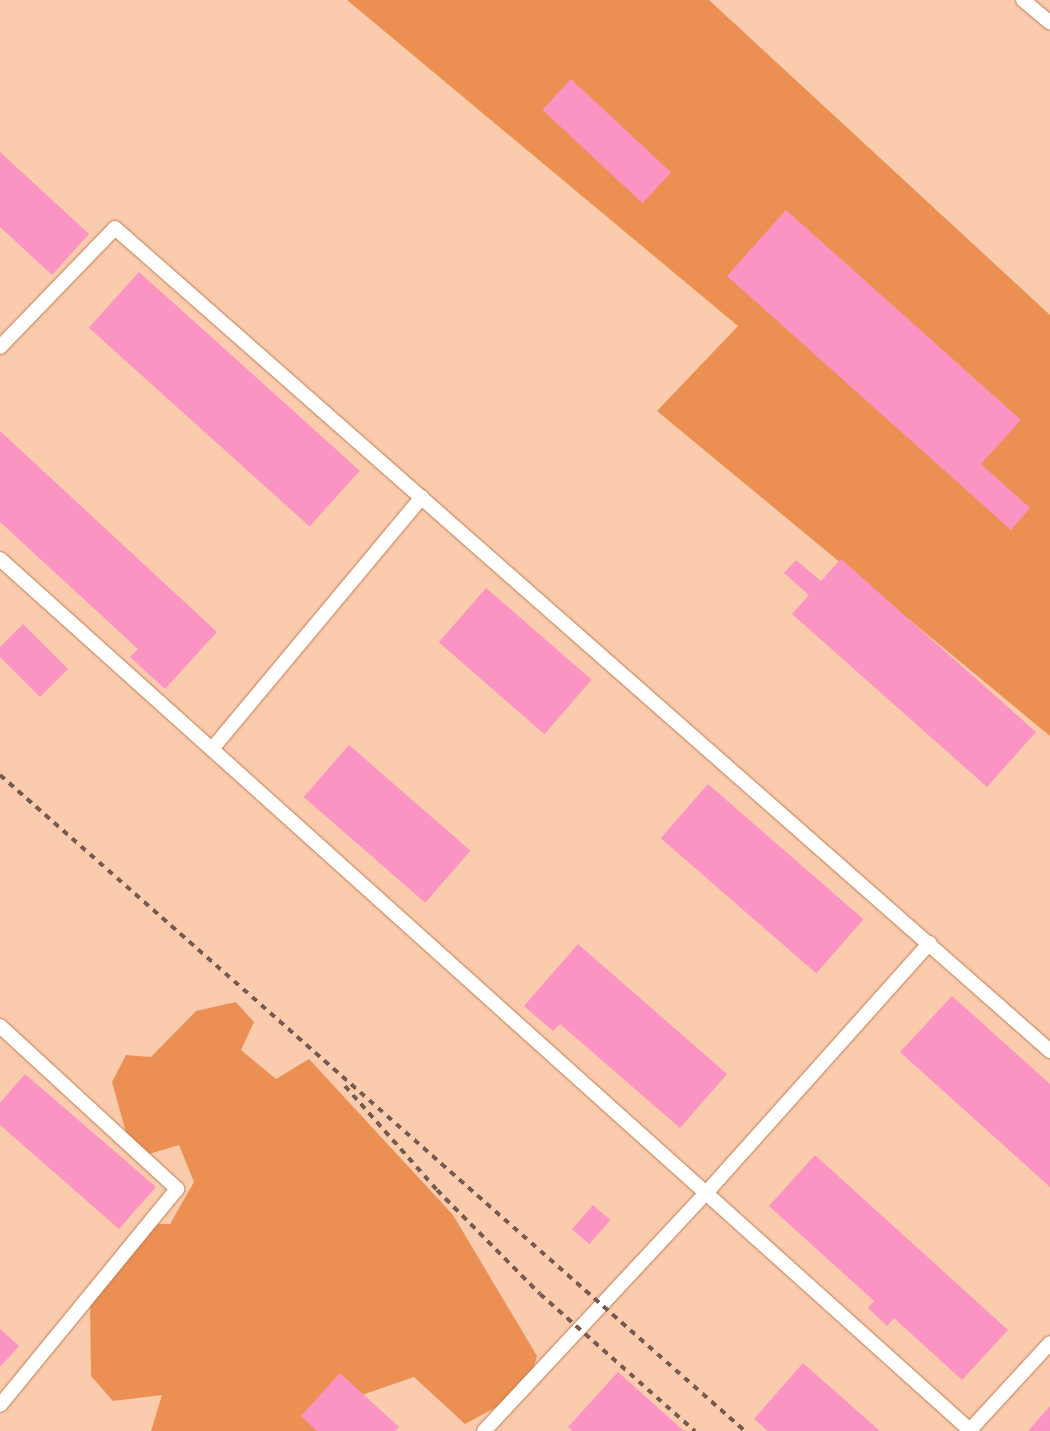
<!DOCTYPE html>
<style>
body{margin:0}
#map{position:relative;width:1050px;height:1431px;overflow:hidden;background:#f9dbca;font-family:"PT Sans Narrow",sans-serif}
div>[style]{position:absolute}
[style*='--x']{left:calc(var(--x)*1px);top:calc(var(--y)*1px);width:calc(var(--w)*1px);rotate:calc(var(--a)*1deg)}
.built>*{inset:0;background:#fbcbae;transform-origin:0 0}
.forest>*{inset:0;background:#eb8f52}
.building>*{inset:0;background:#fb94c2;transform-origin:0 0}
.roads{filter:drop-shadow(0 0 1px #be7b50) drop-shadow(0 0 1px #be7b50)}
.lane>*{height:14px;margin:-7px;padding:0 7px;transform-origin:7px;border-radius:7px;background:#fff}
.rail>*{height:4px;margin-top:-2px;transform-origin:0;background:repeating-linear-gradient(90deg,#755b4f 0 6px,transparent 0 12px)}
span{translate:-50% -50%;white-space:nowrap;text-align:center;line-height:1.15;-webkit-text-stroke:4.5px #fff;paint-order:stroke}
</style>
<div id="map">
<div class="built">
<div style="left:0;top:0;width:1050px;height:1431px"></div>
</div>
<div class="forest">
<div style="clip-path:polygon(347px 0,709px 0,1050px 315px,1050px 736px,657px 411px,738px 326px)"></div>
<div style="clip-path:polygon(236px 1002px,254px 1022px,241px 1050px,276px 1079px,309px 1059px,453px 1215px,537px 1356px,526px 1391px,465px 1424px,414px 1377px,356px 1397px,327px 1431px,151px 1431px,162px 1395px,113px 1401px,91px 1376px,90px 1298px,141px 1224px,170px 1224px,194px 1182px,179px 1145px,149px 1154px,127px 1136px,112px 1082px,126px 1055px,151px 1057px,196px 1011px)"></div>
</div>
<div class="building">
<div style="left:571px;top:79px;width:137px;height:42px;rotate:43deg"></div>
<div style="clip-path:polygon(0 152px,89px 234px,52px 275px,0 227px)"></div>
<div style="clip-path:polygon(786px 210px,1021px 420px,981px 464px,1030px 508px,1011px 530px,727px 276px)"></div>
<div style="left:139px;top:272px;width:297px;height:75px;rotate:42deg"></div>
<div style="clip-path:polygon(0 431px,217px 632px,165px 689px,130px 657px,138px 649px,0 522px)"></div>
<div style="clip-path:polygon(841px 559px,1036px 732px,987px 787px,792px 614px,809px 595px,784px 573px,796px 560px,821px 581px)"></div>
<div style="left:486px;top:588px;width:140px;height:72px;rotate:41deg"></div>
<div style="clip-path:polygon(23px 624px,68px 669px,40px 697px,0 657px,0 647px)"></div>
<div style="left:349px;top:745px;width:161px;height:69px;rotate:41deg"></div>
<div style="left:708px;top:784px;width:206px;height:72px;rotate:41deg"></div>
<div style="clip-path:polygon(578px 944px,727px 1074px,680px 1128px,560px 1024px,553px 1031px,524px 1006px)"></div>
<div style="clip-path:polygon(952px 996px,1050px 1084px,1050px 1187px,900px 1052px)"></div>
<div style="clip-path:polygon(25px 1074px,156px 1187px,119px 1229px,0 1125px,0 1103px)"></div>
<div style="clip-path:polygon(815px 1155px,1008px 1330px,962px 1380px,894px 1318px,887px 1326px,868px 1308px,874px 1301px,769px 1206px)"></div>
<div style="left:593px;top:1205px;width:23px;height:32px;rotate:41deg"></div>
<div style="clip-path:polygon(0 1329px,19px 1346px,0 1367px)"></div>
<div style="clip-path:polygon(803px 1363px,880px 1431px,768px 1431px,754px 1419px)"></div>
<div style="clip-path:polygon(618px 1372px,684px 1431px,572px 1431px,568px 1427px)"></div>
<div style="clip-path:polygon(340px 1373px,399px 1427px,395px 1431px,317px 1431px,301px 1416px)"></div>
<div style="clip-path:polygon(1050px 1406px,1050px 1431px,1028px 1431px)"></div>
</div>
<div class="roads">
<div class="lane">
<div style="--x:1023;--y:0;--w:35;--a:40"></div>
<div style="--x:0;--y:347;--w:165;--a:-46"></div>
<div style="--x:115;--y:228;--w:1246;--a:41.35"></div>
<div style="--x:0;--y:559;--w:1305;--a:41.93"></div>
<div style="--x:212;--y:749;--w:328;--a:-50.2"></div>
<div style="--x:0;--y:1026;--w:241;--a:42.6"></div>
<div style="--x:177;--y:1189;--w:279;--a:129.3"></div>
<div style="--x:970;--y:1430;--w:118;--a:-47.4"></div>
<div style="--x:484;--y:1431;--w:327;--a:-47"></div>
<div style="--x:707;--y:1192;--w:334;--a:-48.2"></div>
</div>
</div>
<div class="rail">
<div style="--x:0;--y:775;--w:993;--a:41.37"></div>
<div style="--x:345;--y:1086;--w:139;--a:48.5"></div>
<div style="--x:437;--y:1190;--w:146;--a:45.3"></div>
<div style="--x:540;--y:1294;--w:207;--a:41.5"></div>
</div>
</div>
